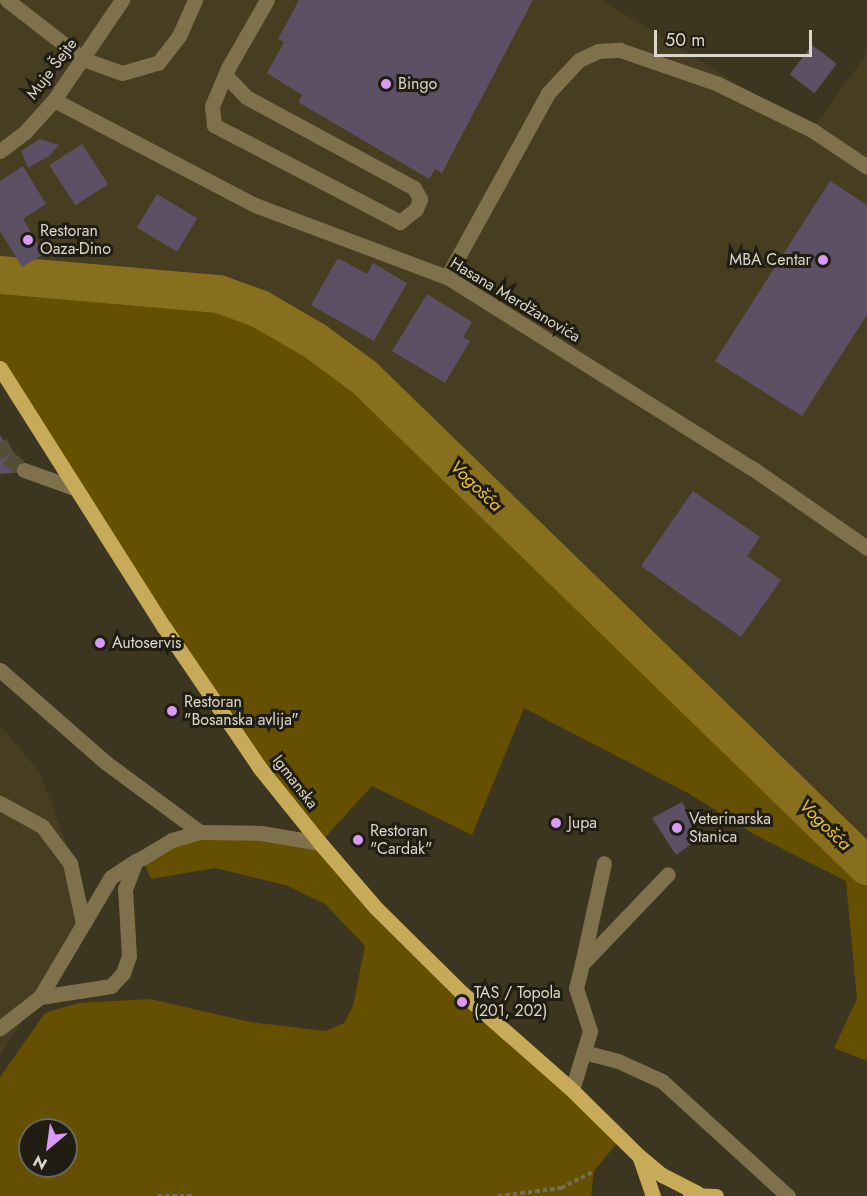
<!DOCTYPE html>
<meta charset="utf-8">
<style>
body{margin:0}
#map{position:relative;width:867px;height:1196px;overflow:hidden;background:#3c351f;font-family:Jost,sans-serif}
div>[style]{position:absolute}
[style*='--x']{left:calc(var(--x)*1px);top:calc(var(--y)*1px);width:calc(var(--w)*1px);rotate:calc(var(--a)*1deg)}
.built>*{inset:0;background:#473d20}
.green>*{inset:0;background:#654f00}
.river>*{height:38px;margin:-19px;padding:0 19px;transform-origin:19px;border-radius:19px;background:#886f1e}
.building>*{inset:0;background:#5d4f64;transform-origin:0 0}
.minor-tunnel>*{height:15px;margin-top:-7.5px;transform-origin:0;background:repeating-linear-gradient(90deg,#544d38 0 15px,transparent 0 23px)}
.path>*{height:4px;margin-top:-2px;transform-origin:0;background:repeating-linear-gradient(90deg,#736d5a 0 4.5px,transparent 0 7.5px)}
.minor>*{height:15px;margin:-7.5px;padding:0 7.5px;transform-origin:7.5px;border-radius:7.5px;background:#7e714b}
.major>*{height:15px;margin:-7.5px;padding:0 7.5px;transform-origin:7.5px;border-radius:7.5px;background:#c7ab59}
.dots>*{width:16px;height:16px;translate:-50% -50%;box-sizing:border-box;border:3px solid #201d13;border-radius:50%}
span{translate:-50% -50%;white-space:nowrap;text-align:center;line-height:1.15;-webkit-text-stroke:6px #201d13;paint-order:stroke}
.street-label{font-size:16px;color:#dbd6c9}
.poi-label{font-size:16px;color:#dbd6c9}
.left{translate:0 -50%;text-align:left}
.right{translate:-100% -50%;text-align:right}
.water-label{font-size:18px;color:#ecc132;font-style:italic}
.north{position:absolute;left:18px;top:1118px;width:60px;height:60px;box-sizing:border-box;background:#201d13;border:2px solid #6b675c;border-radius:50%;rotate:209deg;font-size:16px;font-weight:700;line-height:24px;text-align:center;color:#dbd6c9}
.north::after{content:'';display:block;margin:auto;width:21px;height:27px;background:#d99af7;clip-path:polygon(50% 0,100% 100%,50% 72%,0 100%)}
.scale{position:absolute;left:654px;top:30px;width:158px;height:27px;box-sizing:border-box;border:3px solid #dbd6c9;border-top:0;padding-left:8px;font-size:18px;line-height:21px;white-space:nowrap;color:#dbd6c9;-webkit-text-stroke:4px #201d13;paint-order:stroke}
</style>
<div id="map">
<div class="built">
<div style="clip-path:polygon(0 0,602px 0,812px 130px,867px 53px,867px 866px,364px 377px,219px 294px,0 275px)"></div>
<div style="clip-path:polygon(0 725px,40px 773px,91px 910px,0 1056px)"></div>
</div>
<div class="green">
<div style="clip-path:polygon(evenodd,0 275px,219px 294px,260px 309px,315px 341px,364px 377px,867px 866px,867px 1061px,834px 1048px,857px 999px,846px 881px,755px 835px,688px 793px,524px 708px,472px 835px,372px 786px,320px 843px,375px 907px,622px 1137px,594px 1171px,591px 1196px,0 1196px,0 1077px,45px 1013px,78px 1003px,150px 999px,250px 1022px,326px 1031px,344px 1023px,353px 1006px,365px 946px,325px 904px,288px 886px,215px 868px,151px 879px,142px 858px,200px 832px,319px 843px,0 380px,0 275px,30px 1130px,66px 1130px,66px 1166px,30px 1166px,30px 1130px)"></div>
</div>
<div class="river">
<div style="--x:0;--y:275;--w:220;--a:5"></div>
<div style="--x:219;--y:294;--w:44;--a:20.1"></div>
<div style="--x:260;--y:309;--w:64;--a:30.2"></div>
<div style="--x:315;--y:341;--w:61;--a:36.3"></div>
<div style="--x:364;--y:377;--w:702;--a:44.19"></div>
</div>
<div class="building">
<div style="clip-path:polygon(299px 0,533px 0,442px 173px,435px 169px,429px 179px,298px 102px,302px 95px,267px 73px,284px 42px,278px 39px)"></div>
<div style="left:812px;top:45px;width:31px;height:37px;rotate:37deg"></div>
<div style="clip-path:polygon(40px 139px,59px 145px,49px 156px,28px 168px,21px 151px)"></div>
<div style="left:82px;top:144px;width:48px;height:39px;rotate:57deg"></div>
<div style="clip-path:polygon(23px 166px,46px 204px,23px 219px,44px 254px,22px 267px,0 231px,0 181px)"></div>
<div style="clip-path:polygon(830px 181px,867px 205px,867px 315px,802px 416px,715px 361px)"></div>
<div style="left:157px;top:194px;width:47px;height:39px;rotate:31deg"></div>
<div style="clip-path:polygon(338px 258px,367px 274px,373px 263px,407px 283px,374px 341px,311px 305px)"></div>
<div style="clip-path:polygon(427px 294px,472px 322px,463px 337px,470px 341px,445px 383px,392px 351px)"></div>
<div style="clip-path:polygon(0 435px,24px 470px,25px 472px,0 474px)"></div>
<div style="clip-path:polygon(693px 491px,760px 537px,747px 556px,781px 580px,741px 637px,641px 566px)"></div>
<div style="clip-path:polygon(682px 802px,701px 837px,676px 855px,652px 818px)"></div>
</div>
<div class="minor-tunnel">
<div style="--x:0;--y:442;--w:17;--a:62"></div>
<div style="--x:8;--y:457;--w:21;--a:39"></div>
</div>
<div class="path">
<div style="--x:157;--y:1196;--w:38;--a:0"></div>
<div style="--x:498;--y:1196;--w:64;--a:-7.2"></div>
<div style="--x:561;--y:1188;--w:37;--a:-27"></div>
</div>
<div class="minor">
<div style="--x:7;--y:0;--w:96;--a:37.8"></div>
<div style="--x:83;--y:59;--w:41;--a:19.7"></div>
<div style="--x:122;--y:73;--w:37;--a:-16"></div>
<div style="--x:158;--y:63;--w:34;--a:-52"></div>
<div style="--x:179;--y:36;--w:39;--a:-66"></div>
<div style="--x:227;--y:77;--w:28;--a:46"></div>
<div style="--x:246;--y:97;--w:191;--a:28.4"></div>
<div style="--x:414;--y:188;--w:13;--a:61"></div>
<div style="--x:420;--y:199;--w:11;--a:112"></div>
<div style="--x:416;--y:209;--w:21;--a:141"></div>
<div style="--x:400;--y:222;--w:210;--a:-152.5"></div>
<div style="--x:214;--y:125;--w:19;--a:-96"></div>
<div style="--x:212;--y:106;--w:41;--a:-67.2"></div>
<div style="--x:228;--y:68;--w:78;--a:-60.2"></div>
<div style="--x:54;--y:100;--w:227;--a:27.6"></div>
<div style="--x:255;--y:205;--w:205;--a:20.6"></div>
<div style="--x:447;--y:277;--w:360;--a:32.1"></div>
<div style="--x:752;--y:468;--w:140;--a:34.8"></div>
<div style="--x:0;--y:151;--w:31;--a:-37"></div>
<div style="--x:25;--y:132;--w:43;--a:-47.8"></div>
<div style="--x:54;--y:100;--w:121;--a:-55.8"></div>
<div style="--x:447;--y:277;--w:210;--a:-61.2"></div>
<div style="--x:548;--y:93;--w:45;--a:-46.8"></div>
<div style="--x:579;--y:60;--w:21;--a:-25"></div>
<div style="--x:598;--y:51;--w:22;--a:-3"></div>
<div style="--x:620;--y:50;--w:104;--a:19.1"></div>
<div style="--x:718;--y:84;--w:105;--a:26.1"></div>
<div style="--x:812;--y:130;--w:66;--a:33.9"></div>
<div style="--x:24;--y:470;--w:56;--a:19.7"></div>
<div style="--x:0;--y:670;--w:140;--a:41.2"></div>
<div style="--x:105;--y:762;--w:118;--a:36.4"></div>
<div style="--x:0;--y:803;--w:48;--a:28.7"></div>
<div style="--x:42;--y:826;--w:46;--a:52.9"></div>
<div style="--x:70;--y:863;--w:61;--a:77.8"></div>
<div style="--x:582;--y:964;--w:103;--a:-77.7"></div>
<div style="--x:40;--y:997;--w:139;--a:-59.4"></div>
<div style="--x:111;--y:877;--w:30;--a:-33"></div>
<div style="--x:0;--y:1028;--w:51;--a:-37.8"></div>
<div style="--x:40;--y:997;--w:72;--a:-8.8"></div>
<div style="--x:111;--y:986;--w:18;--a:-47"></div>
<div style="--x:123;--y:973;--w:18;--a:-71"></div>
<div style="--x:129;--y:956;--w:67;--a:-93.4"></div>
<div style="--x:125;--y:889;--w:30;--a:-69"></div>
<div style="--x:136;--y:861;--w:7;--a:-27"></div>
<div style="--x:142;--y:858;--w:35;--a:-31"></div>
<div style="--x:172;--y:840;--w:29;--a:-16"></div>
<div style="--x:200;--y:832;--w:61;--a:0.9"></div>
<div style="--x:261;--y:833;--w:60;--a:9.6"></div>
<div style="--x:584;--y:1052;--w:35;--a:15"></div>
<div style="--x:618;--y:1061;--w:48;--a:24.4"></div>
<div style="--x:662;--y:1081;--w:171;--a:42.4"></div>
<div style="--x:572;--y:1090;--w:62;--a:-73"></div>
<div style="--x:590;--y:1031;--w:45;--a:-108"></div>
<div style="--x:576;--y:988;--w:25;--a:-76"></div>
<div style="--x:582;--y:964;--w:124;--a:-46.3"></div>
</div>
<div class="major">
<div style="--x:0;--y:368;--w:307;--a:57.7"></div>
<div style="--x:164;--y:627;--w:169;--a:55.8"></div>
<div style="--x:259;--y:767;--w:97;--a:51.2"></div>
<div style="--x:320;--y:843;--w:84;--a:49.3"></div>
<div style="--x:375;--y:907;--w:122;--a:44.7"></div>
<div style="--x:462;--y:993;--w:147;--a:41.4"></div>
<div style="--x:572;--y:1090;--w:94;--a:44.6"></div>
<div style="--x:639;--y:1156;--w:30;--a:40"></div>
<div style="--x:662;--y:1175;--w:39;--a:27"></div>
<div style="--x:640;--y:1158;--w:40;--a:71.1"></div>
<div style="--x:690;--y:1195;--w:26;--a:2"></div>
</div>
<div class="dots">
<div style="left:386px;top:84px;background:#d99af7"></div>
<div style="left:28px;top:240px;background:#d99af7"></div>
<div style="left:823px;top:260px;background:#d99af7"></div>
<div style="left:100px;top:643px;background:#d99af7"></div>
<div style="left:172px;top:711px;background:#d99af7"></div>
<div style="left:556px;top:823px;background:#d99af7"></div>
<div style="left:677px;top:828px;background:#d99af7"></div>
<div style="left:358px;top:840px;background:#d99af7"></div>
<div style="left:462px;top:1002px;background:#d99af7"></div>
</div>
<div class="street-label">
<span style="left:52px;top:69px;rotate:-53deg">Muje Šejte</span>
<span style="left:515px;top:300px;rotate:31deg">Hasana Merdžanovića</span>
<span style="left:295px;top:782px;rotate:52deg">Igmanska</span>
</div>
<div class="poi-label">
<span class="left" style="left:398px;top:84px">Bingo</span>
<span class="left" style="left:40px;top:240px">Restoran<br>Oaza-Dino</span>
<span class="right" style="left:811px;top:260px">MBA Centar</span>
<span class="left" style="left:112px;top:643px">Autoservis</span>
<span class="left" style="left:184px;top:711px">Restoran<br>"Bosanska avlija"</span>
<span class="left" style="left:689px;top:828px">Veterinarska<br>Stanica</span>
<span class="left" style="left:568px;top:823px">Jupa</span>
<span class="left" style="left:370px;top:840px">Restoran<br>"Cardak"</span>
<span class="left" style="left:474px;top:1002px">TAS / Topola<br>(201, 202)</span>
</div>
<div class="water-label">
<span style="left:476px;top:486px;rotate:44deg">Vogošća</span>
<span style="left:825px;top:825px;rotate:44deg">Vogošća</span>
</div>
<div class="north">N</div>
<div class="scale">50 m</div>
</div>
